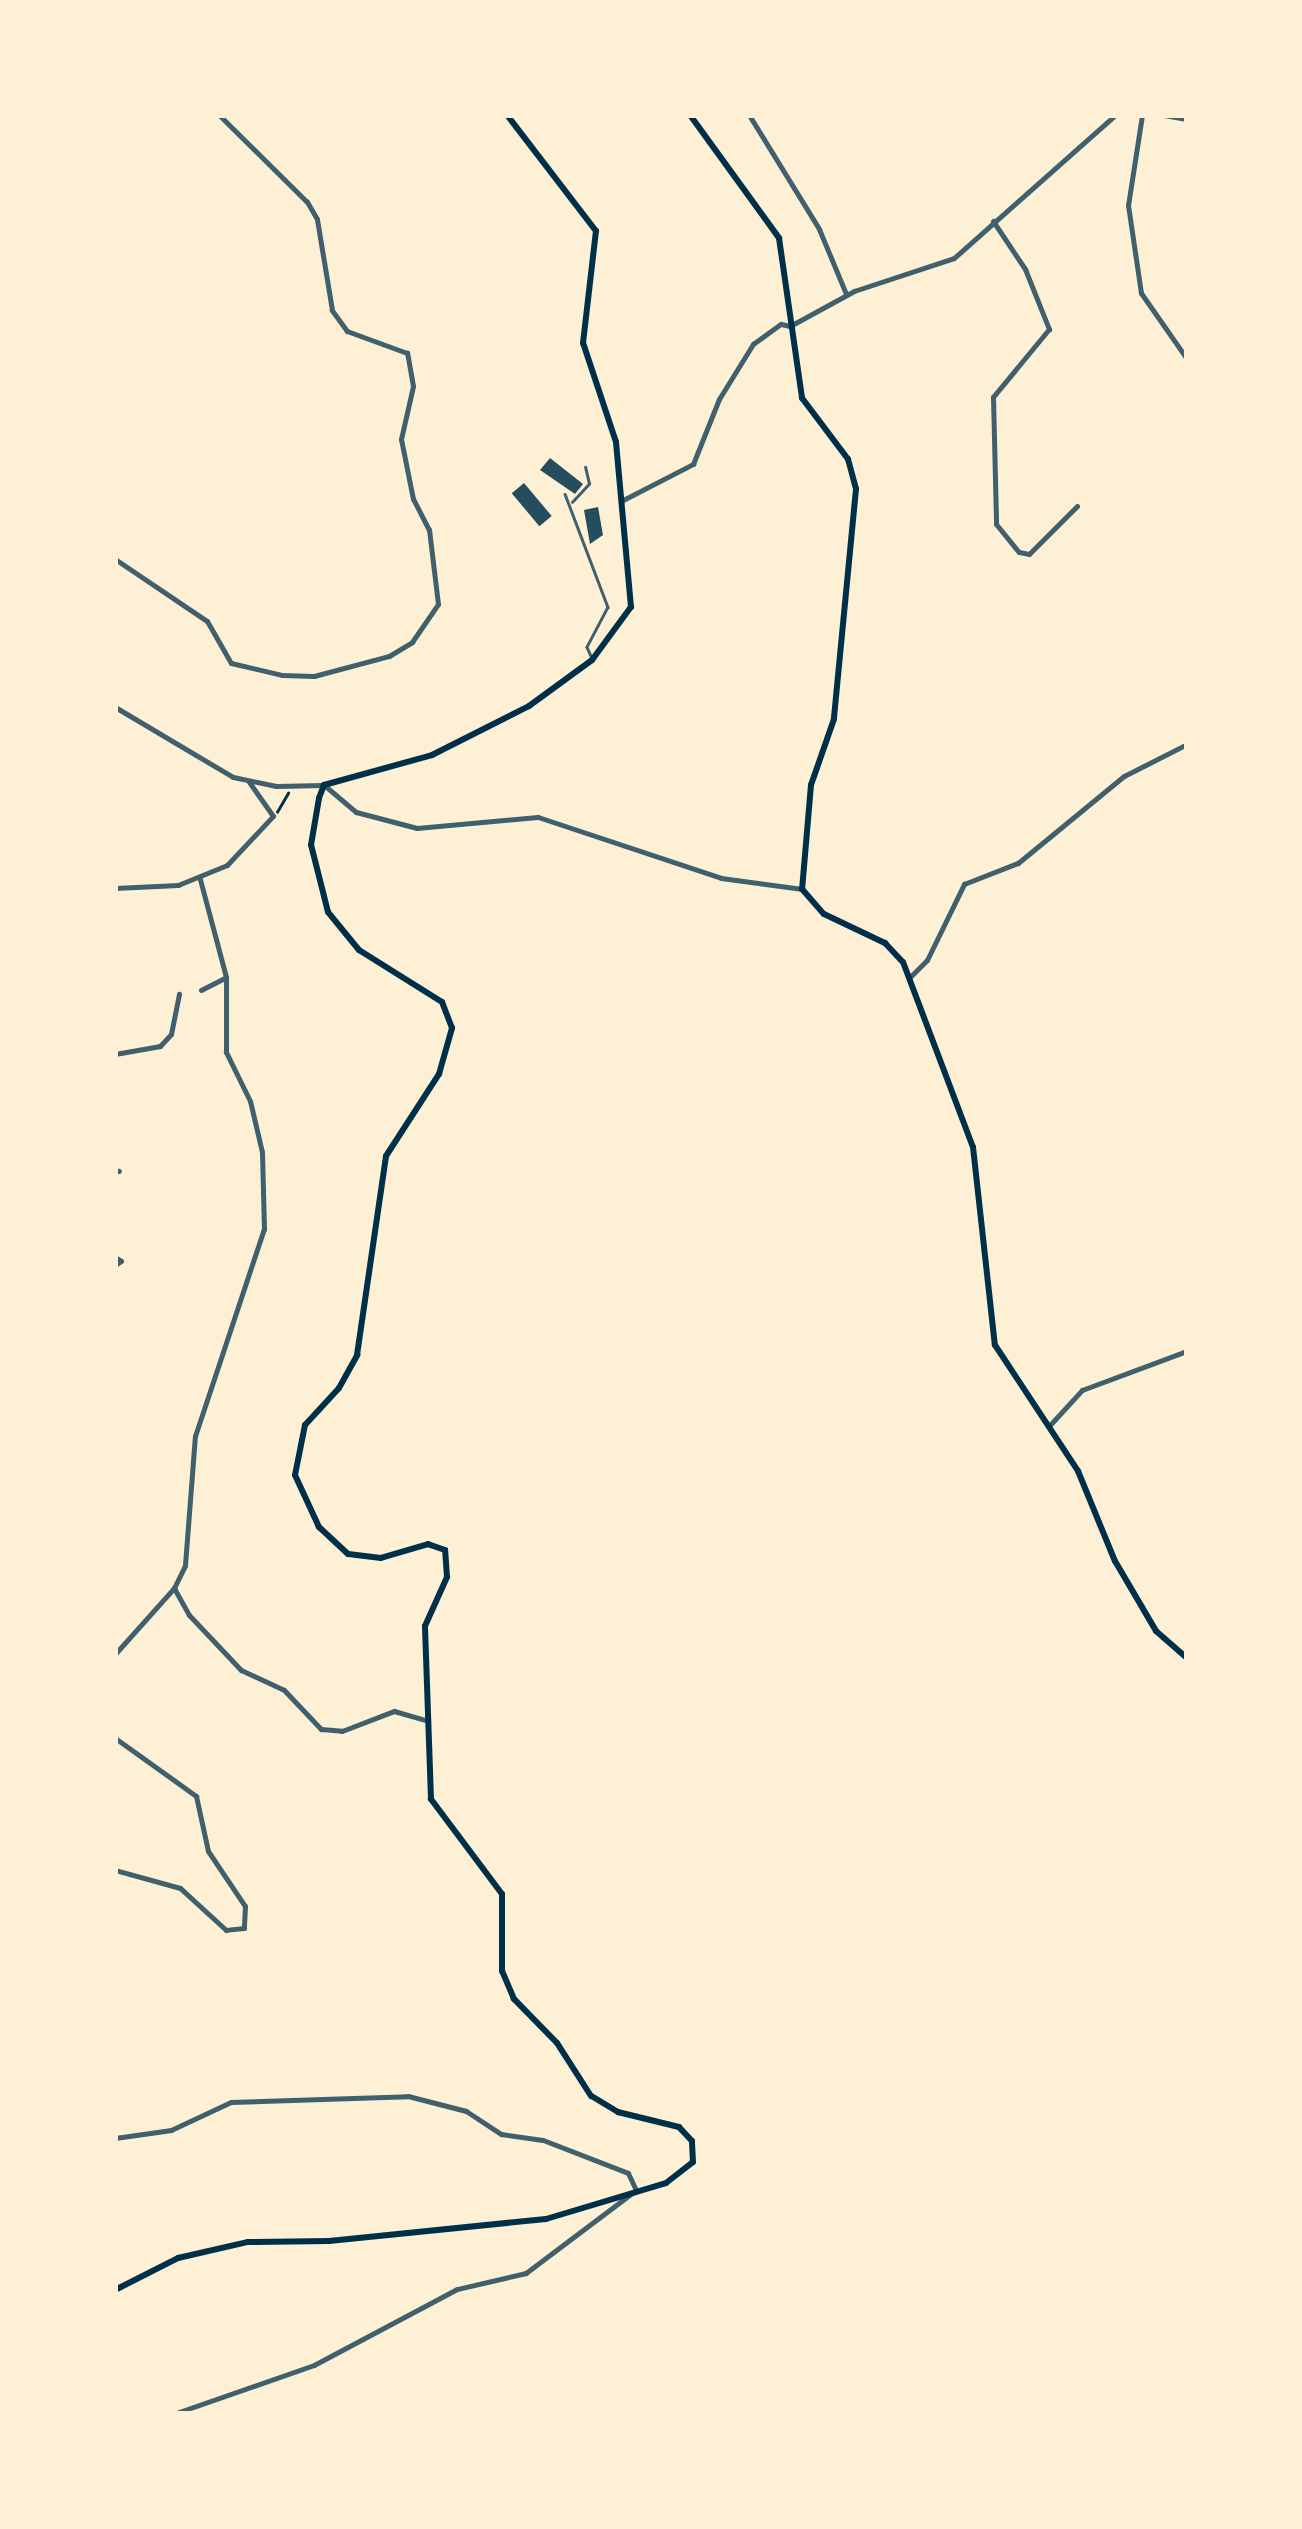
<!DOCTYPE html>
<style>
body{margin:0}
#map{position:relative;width:1302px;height:2529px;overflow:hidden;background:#fdf0d5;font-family:Lato,sans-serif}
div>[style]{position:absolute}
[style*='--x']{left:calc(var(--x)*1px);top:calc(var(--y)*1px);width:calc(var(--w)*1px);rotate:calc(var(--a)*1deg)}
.building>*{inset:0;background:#264d5e;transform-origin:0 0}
.path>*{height:2.5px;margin:-1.25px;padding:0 1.25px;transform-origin:1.25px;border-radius:1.25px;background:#003049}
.service>*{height:2.5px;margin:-1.25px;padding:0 1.25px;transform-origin:1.25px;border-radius:1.25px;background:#3f606c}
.minor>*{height:5px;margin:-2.5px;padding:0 2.5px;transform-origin:2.5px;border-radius:2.5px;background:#3f606c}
.tertiary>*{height:5px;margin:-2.5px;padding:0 2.5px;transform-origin:2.5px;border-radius:2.5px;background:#3f606c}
.secondary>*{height:6px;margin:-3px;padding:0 3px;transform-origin:3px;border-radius:3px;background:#003049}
span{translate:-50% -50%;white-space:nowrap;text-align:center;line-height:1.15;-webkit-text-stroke:10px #fdf0d5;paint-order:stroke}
.frame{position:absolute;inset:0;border:118px solid #fdf0d5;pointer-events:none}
</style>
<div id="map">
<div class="building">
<div style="clip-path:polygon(550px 458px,583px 484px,575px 494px,540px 470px)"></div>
<div style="left:524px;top:483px;width:43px;height:16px;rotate:50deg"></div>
<div style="clip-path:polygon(598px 507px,603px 535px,590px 544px,584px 510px)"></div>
</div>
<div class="path">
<div style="--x:277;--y:812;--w:22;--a:-60"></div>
</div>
<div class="service">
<div style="--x:565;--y:494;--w:121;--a:69.2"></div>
<div style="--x:608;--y:607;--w:45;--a:117.7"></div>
<div style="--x:587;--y:647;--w:10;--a:66"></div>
<div style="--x:572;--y:502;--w:25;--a:-47"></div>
<div style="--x:589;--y:484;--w:17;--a:-103"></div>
</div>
<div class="minor">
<div style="--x:749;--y:115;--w:134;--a:58.4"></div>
<div style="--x:819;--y:229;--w:70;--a:67.4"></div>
<div style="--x:1142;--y:115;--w:91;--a:98.8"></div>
<div style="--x:1128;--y:205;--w:89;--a:81.6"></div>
<div style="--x:1141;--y:293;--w:80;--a:55.1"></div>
<div style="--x:1164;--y:115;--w:23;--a:10"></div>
<div style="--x:993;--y:221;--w:58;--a:56.3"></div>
<div style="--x:1025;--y:269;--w:65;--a:68.2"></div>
<div style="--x:1049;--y:329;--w:88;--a:129.5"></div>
<div style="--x:993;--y:397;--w:127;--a:88.6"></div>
<div style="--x:996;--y:524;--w:36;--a:51"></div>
<div style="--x:1019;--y:552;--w:10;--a:11"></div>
<div style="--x:1029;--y:554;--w:68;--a:-45"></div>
<div style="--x:623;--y:500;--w:79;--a:-27.2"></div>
<div style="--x:693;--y:464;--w:70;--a:-68.2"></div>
<div style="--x:719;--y:399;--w:65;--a:-58.3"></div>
<div style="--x:753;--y:344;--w:34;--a:-36"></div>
<div style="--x:781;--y:324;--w:9;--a:13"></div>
<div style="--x:115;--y:559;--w:111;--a:34"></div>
<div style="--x:207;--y:621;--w:48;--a:60.3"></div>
<div style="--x:231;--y:663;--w:52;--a:13.2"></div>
<div style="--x:282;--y:675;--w:32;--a:2"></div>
<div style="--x:314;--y:676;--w:78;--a:-14.9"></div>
<div style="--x:389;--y:656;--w:27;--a:-31"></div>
<div style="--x:412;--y:642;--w:46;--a:-55.6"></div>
<div style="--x:438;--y:604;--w:75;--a:-96.9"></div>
<div style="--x:429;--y:530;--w:35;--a:-117"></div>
<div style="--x:413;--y:499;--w:61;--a:-101.3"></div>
<div style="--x:401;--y:439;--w:54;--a:-77.2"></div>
<div style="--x:413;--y:386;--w:34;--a:-100"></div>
<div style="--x:407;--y:353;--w:64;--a:-159.9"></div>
<div style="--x:347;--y:331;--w:26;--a:-126"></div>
<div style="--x:332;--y:310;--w:92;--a:-99.4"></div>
<div style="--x:317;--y:219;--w:20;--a:-120"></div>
<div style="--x:307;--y:202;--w:124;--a:-135.3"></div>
<div style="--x:324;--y:785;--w:42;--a:40.2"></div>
<div style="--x:356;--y:812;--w:63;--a:14.7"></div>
<div style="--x:417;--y:828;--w:121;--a:-5.2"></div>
<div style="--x:538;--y:817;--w:193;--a:18.4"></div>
<div style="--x:721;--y:878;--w:82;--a:7.7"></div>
<div style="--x:115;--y:888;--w:63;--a:-2.7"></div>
<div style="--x:178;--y:885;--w:53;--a:-22.2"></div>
<div style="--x:227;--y:865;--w:67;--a:-46.8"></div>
<div style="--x:273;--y:816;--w:42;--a:-125.2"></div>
<div style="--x:910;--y:977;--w:24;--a:-45"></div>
<div style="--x:927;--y:960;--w:85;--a:-64"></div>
<div style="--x:964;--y:884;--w:58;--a:-21.3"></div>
<div style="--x:1018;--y:863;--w:137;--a:-39.4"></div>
<div style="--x:1124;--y:776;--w:71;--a:-26.9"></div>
<div style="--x:201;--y:990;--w:27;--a:-27"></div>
<div style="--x:115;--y:1054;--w:46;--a:-10.1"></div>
<div style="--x:160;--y:1046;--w:16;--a:-47"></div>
<div style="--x:171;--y:1034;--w:41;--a:-78.7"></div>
<div style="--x:115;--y:1170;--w:4;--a:14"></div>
<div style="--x:115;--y:1257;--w:7;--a:34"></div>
<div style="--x:121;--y:1261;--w:7;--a:146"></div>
<div style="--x:1049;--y:1426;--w:49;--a:-47.5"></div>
<div style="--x:1082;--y:1390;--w:112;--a:-20.4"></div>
<div style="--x:174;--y:1588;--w:31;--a:61"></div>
<div style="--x:189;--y:1615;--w:76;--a:46.6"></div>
<div style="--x:241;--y:1670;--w:47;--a:24.9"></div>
<div style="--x:284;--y:1690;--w:54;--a:46.5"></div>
<div style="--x:321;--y:1729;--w:21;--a:5"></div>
<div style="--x:342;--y:1731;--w:56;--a:-21"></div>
<div style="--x:394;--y:1711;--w:32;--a:16"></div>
<div style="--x:115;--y:1654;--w:89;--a:-48.2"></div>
<div style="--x:174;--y:1588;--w:25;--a:-64"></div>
<div style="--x:185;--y:1565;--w:129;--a:-85.6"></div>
<div style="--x:195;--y:1436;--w:218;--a:-71.6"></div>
<div style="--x:264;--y:1229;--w:77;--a:-91.5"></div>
<div style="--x:262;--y:1152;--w:52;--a:-103.2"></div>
<div style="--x:250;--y:1101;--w:55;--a:-116.1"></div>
<div style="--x:226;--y:1052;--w:75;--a:-90"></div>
<div style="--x:226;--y:977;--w:101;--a:-104.9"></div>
<div style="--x:115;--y:1738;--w:100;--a:35.6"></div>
<div style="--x:196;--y:1796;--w:56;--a:77.7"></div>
<div style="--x:208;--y:1851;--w:66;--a:56.1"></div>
<div style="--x:245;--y:1906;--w:22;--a:93"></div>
<div style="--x:244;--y:1928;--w:18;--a:174"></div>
<div style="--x:226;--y:1930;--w:62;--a:-137.6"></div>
<div style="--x:180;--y:1888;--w:67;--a:-164.5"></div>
<div style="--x:115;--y:2138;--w:57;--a:-8.1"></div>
<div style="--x:171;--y:2130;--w:66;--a:-25"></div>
<div style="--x:231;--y:2102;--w:177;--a:-1.9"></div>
<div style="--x:408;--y:2096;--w:60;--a:14.5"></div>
<div style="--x:466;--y:2111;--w:42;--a:33.3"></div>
<div style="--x:501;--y:2134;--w:42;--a:8.1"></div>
<div style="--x:543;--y:2140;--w:91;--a:21.2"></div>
<div style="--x:628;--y:2173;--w:19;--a:65"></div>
<div style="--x:636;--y:2190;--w:138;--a:143"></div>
<div style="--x:526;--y:2273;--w:71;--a:166.9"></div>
<div style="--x:457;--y:2289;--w:162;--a:152"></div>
<div style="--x:314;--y:2365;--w:149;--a:160.8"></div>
</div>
<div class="tertiary">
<div style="--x:790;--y:326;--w:73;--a:-28.7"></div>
<div style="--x:854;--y:291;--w:105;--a:-18.3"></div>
<div style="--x:954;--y:258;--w:215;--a:-41.6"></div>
<div style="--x:115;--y:707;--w:137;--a:30.7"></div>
<div style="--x:233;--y:777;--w:44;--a:11.8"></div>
<div style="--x:276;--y:786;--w:48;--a:-1.2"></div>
</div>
<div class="secondary">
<div style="--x:690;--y:115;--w:152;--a:54.1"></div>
<div style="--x:779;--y:238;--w:162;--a:81.8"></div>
<div style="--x:802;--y:398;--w:76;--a:53"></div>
<div style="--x:848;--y:459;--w:31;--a:75"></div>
<div style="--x:856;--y:489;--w:231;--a:95.5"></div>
<div style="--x:834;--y:719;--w:70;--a:109.2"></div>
<div style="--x:811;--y:785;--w:104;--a:94.9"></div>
<div style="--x:802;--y:889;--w:33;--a:49"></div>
<div style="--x:824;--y:914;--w:68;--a:25.4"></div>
<div style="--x:885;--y:943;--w:26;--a:47"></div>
<div style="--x:903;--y:962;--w:198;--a:69.3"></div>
<div style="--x:973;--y:1147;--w:199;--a:83.7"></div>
<div style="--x:995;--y:1345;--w:151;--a:56.6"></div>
<div style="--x:1078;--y:1471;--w:97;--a:67.7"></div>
<div style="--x:1115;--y:1561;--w:81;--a:59.6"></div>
<div style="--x:1156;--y:1631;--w:41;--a:41.1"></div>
<div style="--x:115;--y:2290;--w:71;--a:-26.9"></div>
<div style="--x:178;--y:2258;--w:72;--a:-12.9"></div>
<div style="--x:248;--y:2242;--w:81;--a:-0.7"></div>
<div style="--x:329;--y:2241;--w:218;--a:-5.8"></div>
<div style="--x:546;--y:2219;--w:125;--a:-16.7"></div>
<div style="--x:666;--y:2183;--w:34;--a:-38"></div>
<div style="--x:693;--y:2162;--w:21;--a:-93"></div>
<div style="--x:692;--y:2141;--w:19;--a:-133"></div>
<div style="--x:679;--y:2127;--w:63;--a:-166.2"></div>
<div style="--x:618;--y:2112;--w:31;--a:-149"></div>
<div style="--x:591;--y:2096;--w:63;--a:-122.7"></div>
<div style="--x:557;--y:2043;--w:62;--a:-134.3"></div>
<div style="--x:514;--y:1999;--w:30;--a:-113"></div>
<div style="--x:502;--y:1971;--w:77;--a:-90"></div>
<div style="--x:502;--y:1894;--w:119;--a:-126.8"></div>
<div style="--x:431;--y:1799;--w:173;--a:-92"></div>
<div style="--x:425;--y:1626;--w:54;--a:-65.8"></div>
<div style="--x:447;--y:1577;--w:27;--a:-94"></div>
<div style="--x:445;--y:1550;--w:18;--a:-161"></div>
<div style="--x:428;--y:1544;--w:49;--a:163.4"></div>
<div style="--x:381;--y:1558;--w:33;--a:-173"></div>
<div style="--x:348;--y:1554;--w:40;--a:-137"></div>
<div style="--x:319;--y:1527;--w:57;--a:-114.8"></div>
<div style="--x:295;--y:1475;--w:51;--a:-78.7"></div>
<div style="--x:305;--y:1425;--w:50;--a:-47.4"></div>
<div style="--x:339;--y:1388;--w:38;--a:-61"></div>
<div style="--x:357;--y:1355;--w:201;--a:-81.7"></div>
<div style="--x:386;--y:1156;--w:98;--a:-57.1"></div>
<div style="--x:439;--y:1074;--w:48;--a:-74.2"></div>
<div style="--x:452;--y:1028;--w:28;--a:-111"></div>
<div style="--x:442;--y:1002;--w:98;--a:-147.9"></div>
<div style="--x:359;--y:950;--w:49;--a:-129.2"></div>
<div style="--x:328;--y:912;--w:69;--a:-104.2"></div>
<div style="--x:311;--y:845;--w:48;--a:-80.3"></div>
<div style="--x:319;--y:798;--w:14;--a:-69"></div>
<div style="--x:324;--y:785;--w:112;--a:-15.5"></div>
<div style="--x:432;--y:755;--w:109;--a:-26.8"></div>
<div style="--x:529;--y:706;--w:78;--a:-36.1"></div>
<div style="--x:592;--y:660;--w:66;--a:-53.7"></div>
<div style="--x:631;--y:607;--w:166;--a:-95.2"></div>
<div style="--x:616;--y:442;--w:104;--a:-108.4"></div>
<div style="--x:583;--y:343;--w:113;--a:-83.4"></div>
<div style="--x:596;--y:231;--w:146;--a:-127.5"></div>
</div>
<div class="frame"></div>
</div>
